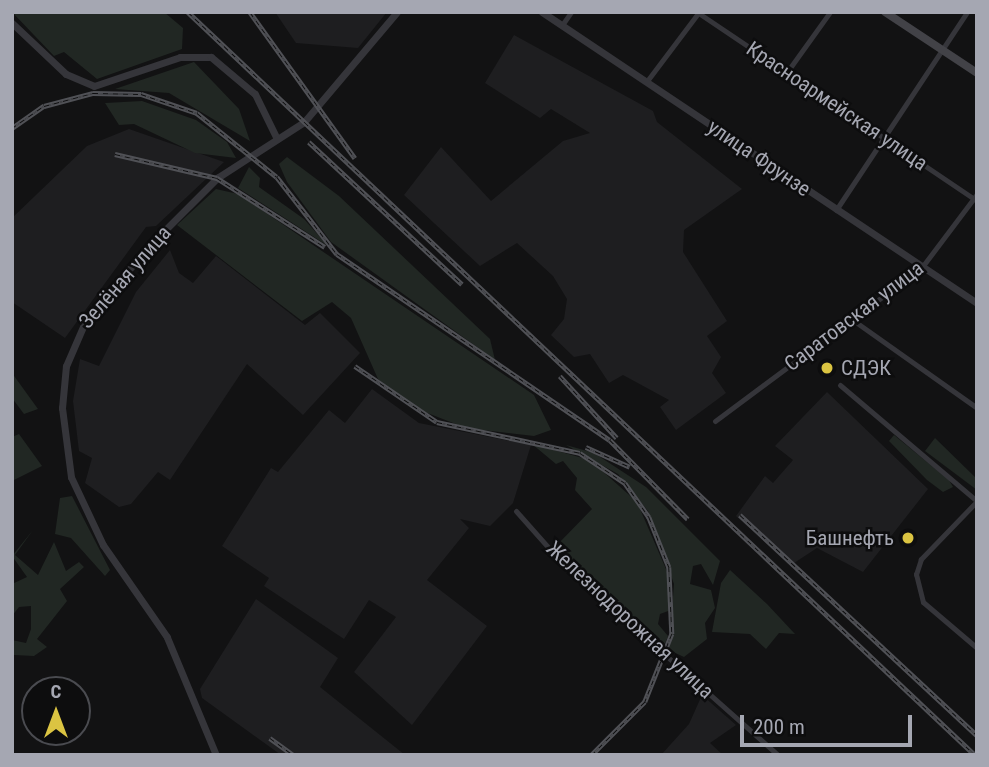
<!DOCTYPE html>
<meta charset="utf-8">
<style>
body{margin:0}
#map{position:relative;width:989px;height:767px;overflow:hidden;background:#121213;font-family:"Roboto Condensed",sans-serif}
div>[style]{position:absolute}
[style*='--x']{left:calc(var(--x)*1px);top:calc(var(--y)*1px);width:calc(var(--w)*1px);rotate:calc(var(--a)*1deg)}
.built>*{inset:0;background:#1e1e20}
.green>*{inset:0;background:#212723}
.minor>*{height:5px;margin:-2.5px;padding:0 2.5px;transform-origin:2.5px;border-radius:2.5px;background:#35353a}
.tertiary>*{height:7px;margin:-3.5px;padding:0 3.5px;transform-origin:3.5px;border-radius:3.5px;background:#35353a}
.secondary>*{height:8px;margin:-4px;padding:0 4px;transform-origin:4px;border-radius:4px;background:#424247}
.rail>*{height:4.5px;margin-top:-2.25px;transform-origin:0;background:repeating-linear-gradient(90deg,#0d0d0e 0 5px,#505156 0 10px);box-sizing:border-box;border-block:2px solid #505156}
.dots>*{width:19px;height:19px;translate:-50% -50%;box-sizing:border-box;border:4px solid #0d0d0e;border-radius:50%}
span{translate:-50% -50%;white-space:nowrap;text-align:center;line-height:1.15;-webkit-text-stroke:5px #0d0d0e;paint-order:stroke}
.street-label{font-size:21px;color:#a5a7b2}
.poi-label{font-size:21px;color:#a5a7b2}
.left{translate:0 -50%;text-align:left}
.right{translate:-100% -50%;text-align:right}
.frame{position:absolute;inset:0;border:14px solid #a5a7b2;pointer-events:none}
.north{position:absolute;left:21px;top:676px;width:70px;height:70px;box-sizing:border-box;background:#0d0d0e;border:2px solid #4a4b50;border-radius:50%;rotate:0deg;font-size:19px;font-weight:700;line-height:28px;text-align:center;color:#a5a7b2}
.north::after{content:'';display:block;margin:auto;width:24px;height:32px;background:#dbc442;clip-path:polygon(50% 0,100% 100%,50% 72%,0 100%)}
.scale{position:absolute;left:740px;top:715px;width:172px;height:32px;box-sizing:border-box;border:4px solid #a5a7b2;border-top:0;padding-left:9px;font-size:21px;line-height:24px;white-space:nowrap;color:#a5a7b2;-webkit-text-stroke:5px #0d0d0e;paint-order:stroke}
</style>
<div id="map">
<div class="built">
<div style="clip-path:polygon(275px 12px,387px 12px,358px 48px,296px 43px)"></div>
<div style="clip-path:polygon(514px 35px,653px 111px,657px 122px,742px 189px,684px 230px,683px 252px,727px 321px,707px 336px,721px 357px,712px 373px,726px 393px,676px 430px,660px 407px,669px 400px,623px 375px,609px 383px,590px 354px,574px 357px,551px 335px,564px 319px,567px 299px,553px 276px,517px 243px,480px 266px,404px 195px,441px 147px,491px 201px,563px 141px,590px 133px,551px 109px,540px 118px,485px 83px)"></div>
<div style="clip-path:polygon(129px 129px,224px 162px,156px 226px,146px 227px,65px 338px,12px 302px,12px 218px,87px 146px)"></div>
<div style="clip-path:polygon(170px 250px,179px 273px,193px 283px,216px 256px,305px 325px,320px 313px,360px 353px,303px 415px,247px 364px,170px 480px,158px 472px,131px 504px,119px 507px,85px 483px,92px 458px,79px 451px,73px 401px,80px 359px,99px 366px,136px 292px)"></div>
<div style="clip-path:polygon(372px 389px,419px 423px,531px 445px,513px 503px,490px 526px,460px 519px,469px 528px,427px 580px,487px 626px,412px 725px,354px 672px,396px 617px,369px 600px,344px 639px,264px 586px,269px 578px,222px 546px,271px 468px,278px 472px,329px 410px,345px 423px)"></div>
<div style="clip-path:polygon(827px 392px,928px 489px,863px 572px,817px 548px,791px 565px,736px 516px,765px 476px,773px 483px,793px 460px,775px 446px)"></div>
<div style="clip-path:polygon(256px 599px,338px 658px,320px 687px,405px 755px,281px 755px,202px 698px,200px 689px)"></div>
<div style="clip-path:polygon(702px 695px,736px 725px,710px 743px,723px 755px,661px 755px,689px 724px)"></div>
</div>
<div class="green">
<div style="clip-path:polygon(12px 12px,164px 12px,183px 28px,182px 49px,97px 79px,64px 52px,54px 56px)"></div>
<div style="clip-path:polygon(194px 62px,239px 109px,250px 141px,169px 93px,115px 89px)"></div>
<div style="clip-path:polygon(142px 101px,196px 120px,227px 142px,236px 158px,195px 153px,134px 124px,119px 125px,105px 103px)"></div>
<div style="clip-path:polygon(287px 157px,339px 196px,490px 339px,495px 360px,331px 242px,287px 182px,279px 164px)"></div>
<div style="clip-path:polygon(249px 167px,260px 178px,259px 187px,304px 219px,328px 246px,238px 188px)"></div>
<div style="clip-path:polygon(216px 189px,238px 194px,534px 395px,551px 430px,534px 436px,466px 428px,417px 409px,391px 391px,378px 379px,351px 318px,332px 302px,302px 321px,177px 225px)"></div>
<div style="clip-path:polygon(12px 373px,38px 409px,24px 414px,12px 398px)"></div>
<div style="clip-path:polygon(19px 434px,42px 466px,12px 481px,12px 437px)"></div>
<div style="clip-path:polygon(894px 435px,949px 480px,953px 487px,943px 492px,927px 480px,889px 441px)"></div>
<div style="clip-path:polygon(935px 438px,977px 479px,977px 490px,925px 451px)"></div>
<div style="clip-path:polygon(532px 444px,590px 460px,637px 502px,669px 576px,671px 610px,660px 614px,658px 624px,668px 636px,665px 644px,567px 563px,557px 545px,592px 509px,575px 490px,577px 478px,563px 461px,556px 464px)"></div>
<div style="clip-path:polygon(566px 445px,594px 453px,646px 487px,720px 561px,713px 585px,701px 564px,693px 566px,690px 584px,711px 590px,715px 608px,705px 623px,707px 639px,684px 657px,669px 650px,674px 584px,648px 511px,618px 474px)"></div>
<div style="clip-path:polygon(72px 496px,110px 570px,105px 576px,71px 538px,55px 534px,60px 498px)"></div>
<div style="clip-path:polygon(33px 530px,15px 555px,38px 575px,54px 542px,66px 571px,79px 562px,84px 567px,60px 589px,67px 601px,37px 639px,47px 647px,34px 656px,14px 655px,12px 640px,26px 643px,31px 629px,31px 606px,19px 607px,12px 616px,12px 584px,27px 577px,12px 556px)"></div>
<div style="clip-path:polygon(730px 570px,767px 604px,795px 634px,779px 633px,766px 649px,750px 634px,712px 632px,721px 583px)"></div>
</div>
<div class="minor">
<div style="--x:697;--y:12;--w:338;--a:34"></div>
<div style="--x:562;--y:25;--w:16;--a:-55"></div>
<div style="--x:787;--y:72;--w:74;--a:-54.4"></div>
<div style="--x:647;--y:81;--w:86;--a:-53"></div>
<div style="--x:836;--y:210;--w:237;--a:-56.5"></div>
<div style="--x:850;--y:318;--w:156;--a:35.3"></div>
<div style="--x:840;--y:385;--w:180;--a:40.3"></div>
<div style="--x:715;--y:421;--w:258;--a:-36.6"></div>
<div style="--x:922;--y:267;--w:91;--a:-53"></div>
<div style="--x:977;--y:501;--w:81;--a:134"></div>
<div style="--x:921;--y:559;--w:16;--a:108"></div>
<div style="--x:916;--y:574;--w:29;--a:76"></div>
<div style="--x:923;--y:602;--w:71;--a:40.4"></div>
<div style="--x:516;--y:511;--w:72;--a:48.4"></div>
<div style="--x:564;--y:565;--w:286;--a:41.6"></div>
</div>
<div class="tertiary">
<div style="--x:542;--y:12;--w:523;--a:33.78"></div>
<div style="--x:12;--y:23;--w:74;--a:43.4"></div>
<div style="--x:66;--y:74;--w:30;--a:23"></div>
<div style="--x:94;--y:86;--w:91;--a:-18.6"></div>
<div style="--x:180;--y:57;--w:31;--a:0"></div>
<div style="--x:211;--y:57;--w:57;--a:40.1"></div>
<div style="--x:255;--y:94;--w:50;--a:63.9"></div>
<div style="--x:216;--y:755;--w:128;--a:-112.6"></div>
<div style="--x:167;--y:637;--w:112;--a:-124.8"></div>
<div style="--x:103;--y:545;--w:75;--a:-115.2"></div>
<div style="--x:71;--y:477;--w:70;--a:-97.4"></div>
<div style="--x:62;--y:408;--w:42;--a:-84.6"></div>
<div style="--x:66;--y:366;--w:48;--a:-66.6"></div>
<div style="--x:85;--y:322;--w:98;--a:-50"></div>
<div style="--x:148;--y:247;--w:98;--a:-45"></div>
<div style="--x:217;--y:178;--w:103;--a:-32.8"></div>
<div style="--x:304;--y:122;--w:144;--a:-49.8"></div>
</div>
<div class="secondary">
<div style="--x:885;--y:12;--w:110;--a:33.5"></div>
</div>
<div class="rail">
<div style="--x:188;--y:12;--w:1082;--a:43.35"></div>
<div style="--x:250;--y:12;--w:180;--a:54.3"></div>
<div style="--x:12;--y:128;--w:39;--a:-35"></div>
<div style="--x:44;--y:106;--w:51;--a:-14.9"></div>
<div style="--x:93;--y:93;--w:48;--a:1.2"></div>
<div style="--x:141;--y:94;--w:59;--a:18.7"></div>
<div style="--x:197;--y:113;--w:102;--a:38.7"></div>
<div style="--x:277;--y:177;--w:98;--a:52.1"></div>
<div style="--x:337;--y:254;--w:330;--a:34.3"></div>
<div style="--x:610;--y:440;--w:111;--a:45.4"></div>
<div style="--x:309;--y:142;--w:209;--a:42.9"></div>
<div style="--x:115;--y:154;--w:105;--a:13.2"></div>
<div style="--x:217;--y:178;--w:128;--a:32.6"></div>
<div style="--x:355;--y:366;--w:99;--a:34.3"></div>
<div style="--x:437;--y:422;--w:146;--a:12.2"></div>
<div style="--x:580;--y:453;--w:54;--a:33.7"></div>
<div style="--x:625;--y:483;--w:42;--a:54.8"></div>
<div style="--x:649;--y:517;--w:54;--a:68.2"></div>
<div style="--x:669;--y:567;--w:67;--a:87.4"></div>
<div style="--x:672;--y:634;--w:73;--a:111.7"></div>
<div style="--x:645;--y:702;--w:75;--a:135"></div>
<div style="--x:560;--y:376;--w:84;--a:47.4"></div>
<div style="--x:586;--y:447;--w:48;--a:24.4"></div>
<div style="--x:740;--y:515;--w:323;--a:42.9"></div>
<div style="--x:270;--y:738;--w:29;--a:36"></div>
</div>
<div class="dots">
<div style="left:827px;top:368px;background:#dbc442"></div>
<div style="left:908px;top:538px;background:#dbc442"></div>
</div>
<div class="street-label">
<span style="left:837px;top:106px;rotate:34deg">Красноармейская улица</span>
<span style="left:759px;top:158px;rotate:34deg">улица Фрунзе</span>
<span style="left:125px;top:277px;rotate:-49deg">Зелёная улица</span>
<span style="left:854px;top:316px;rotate:-37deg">Саратовская улица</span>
<span style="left:630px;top:620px;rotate:43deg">Железнодорожная улица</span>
</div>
<div class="poi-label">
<span class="left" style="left:841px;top:368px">СДЭК</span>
<span class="right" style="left:894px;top:538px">Башнефть</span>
</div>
<div class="frame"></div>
<div class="north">С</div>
<div class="scale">200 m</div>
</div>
